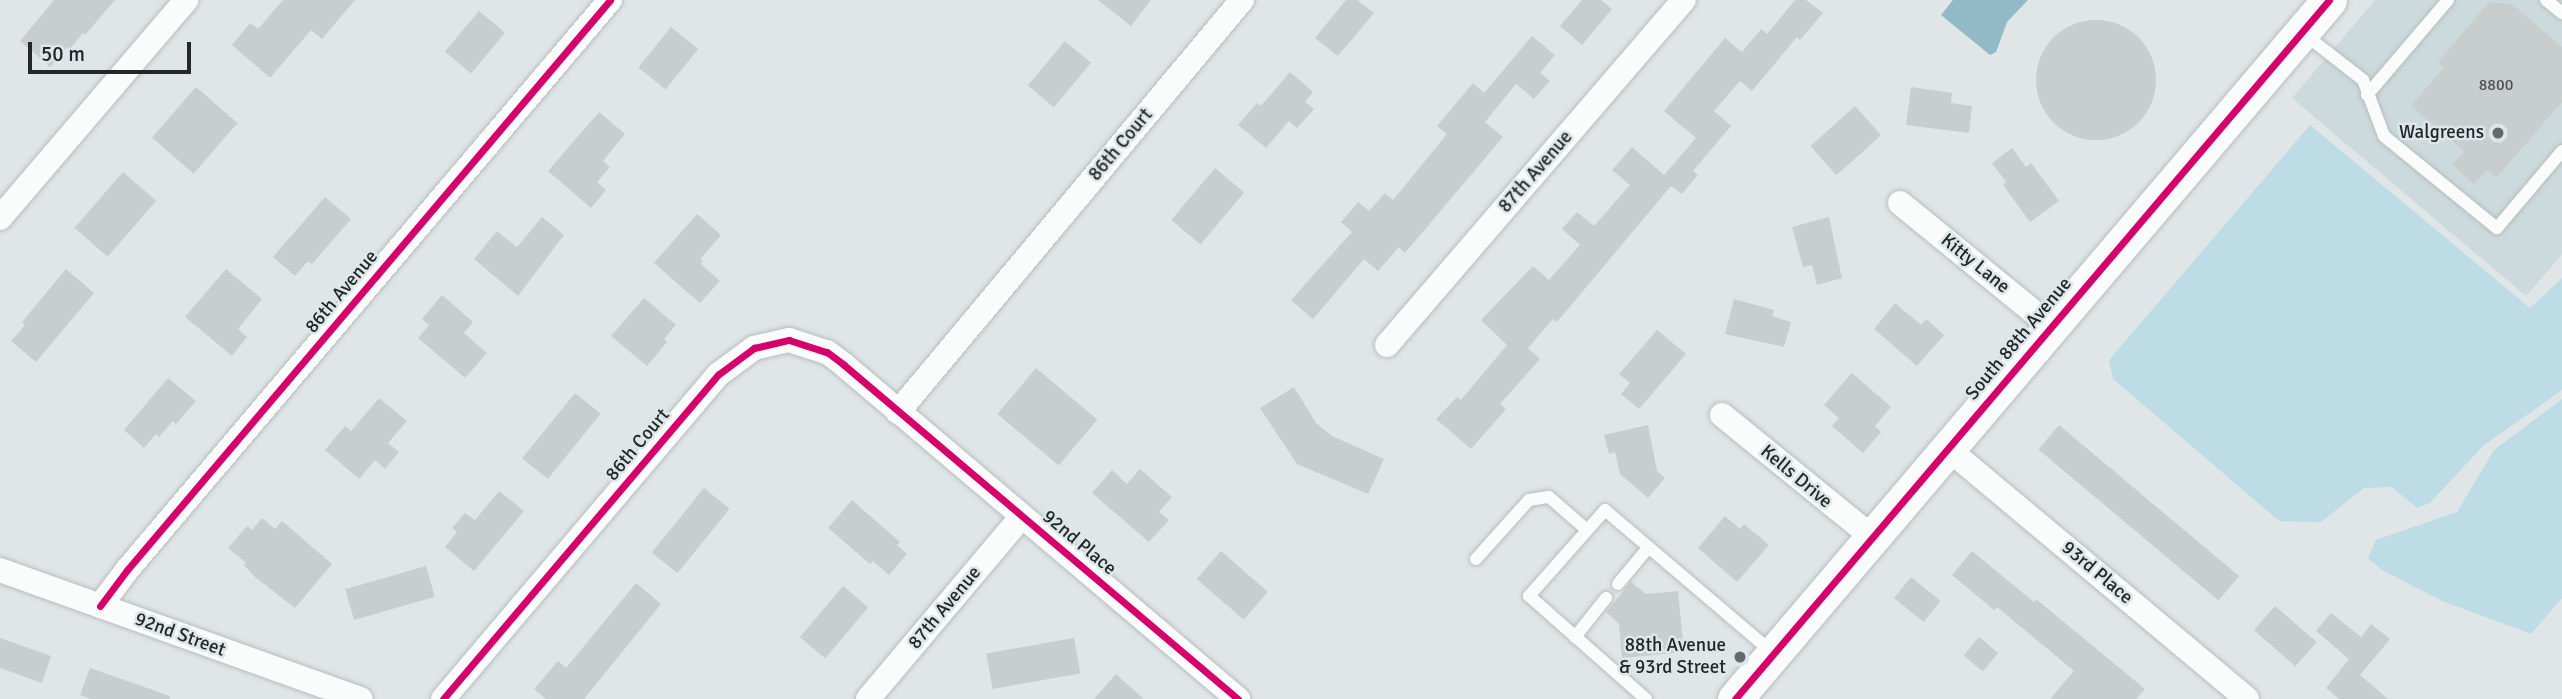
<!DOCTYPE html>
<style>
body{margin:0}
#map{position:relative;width:2562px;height:699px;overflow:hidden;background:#e0e6e7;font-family:Signika,sans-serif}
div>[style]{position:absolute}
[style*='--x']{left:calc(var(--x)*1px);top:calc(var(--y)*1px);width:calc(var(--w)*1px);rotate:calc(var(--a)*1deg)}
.built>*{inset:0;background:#cddadd}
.green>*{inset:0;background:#bddce5}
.water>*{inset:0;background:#92bac6}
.building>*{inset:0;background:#c8cdce;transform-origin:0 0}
.round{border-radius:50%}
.roads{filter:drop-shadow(0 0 2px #b8bdbe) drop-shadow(0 0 2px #b8bdbe)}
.lane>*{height:12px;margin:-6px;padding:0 6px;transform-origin:6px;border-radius:6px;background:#fafbfb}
.street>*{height:24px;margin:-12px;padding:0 12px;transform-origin:12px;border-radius:12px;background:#fafbfb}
.secondary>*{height:35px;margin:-17.5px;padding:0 17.5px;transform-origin:17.5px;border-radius:17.5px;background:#fafbfb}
.cycleway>*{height:7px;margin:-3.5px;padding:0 3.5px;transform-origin:3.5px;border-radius:3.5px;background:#d6006c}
.dots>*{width:19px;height:19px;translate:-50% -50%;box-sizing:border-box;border:4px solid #dde7ea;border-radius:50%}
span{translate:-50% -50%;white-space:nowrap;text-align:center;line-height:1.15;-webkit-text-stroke:5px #dde7ea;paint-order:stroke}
.number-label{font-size:16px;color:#4e5253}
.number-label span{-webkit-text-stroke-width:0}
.poi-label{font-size:19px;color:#232728}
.right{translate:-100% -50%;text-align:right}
.street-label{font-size:19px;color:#232728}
.scale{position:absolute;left:28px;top:42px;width:163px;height:32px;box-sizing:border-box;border:4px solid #232728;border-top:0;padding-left:9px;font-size:21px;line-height:24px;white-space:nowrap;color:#232728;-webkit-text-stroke:5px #dde7ea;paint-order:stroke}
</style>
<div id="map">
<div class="built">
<div style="clip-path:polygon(2375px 0,2562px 0,2562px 255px,2526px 296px,2292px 98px)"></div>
</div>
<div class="green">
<div style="clip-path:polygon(2310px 125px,2530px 308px,2562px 278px,2562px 390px,2483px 446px,2430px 503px,2417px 508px,2392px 487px,2364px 488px,2321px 522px,2279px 521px,2113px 379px,2109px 360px)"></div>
<div style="clip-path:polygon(2562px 399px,2562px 598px,2531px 634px,2442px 601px,2382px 570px,2368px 558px,2376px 540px,2457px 512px,2494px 450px)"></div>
</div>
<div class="water">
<div style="clip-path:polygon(1953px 0,2028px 0,2007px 22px,1996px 52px,1990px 55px,1941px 15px)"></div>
</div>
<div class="building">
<div style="clip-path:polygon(54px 0,115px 0,85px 35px,83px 33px,70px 49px,67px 47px,50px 67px,20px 41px)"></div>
<div style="clip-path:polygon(283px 0,355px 0,322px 39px,311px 30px,270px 78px,232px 45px,250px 23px,258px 29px)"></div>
<div style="clip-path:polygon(1098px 0,1151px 0,1131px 26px)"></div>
<div style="clip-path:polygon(1346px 0,1357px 0,1374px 13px,1338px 56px,1315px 38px)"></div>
<div style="clip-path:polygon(1582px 0,1601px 0,1612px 9px,1582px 45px,1560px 26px)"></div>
<div style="clip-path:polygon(1795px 0,1806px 0,1823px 13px,1800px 40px,1797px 37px,1752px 91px,1740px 81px,1714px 111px,1731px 126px,1693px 171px,1698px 175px,1682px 194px,1671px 186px,1557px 322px,1553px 319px,1528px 348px,1540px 359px,1500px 404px,1506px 409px,1471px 449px,1436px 419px,1457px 397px,1461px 400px,1507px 345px,1481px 320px,1533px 266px,1549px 280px,1580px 245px,1562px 229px,1577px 212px,1594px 226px,1630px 185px,1612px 170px,1632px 147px,1664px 175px,1696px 138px,1664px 111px,1725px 38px,1742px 52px,1761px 29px,1767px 34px)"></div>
<div style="clip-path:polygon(2489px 2px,2512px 4px,2562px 47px,2562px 102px,2496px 178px,2487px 170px,2474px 184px,2452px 165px,2464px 151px,2411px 106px,2444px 67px,2438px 62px)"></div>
<div style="left:479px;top:11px;width:34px;height:53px;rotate:40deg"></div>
<div class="round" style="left:2036px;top:20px;width:120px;height:120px"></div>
<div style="left:671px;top:27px;width:35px;height:52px;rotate:39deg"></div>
<div style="clip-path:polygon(1532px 36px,1555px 55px,1540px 73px,1550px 81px,1534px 99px,1516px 84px,1485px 122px,1503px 137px,1405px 253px,1399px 247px,1378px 271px,1364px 259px,1313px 319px,1291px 300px,1352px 232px,1341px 222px,1358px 202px,1369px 211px,1385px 193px,1393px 200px,1447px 134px,1437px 126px,1473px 83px,1484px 93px)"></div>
<div style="left:1065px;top:41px;width:34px;height:58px;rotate:40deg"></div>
<div style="clip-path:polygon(1290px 72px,1313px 92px,1305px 102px,1314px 109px,1297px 128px,1289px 121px,1266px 148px,1238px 125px,1257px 103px,1261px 106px)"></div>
<div style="left:196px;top:87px;width:55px;height:67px;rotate:41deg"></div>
<div style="clip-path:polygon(1911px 87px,1952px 93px,1951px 103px,1972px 106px,1969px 133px,1906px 125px)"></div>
<div style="left:1855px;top:106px;width:39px;height:60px;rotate:48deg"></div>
<div style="clip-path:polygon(599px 112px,625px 134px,603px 161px,610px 167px,597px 182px,606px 190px,591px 208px,548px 171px)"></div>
<div style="clip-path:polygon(2012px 148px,2026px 167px,2031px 163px,2059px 201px,2030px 222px,2003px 185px,2006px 182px,1992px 163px)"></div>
<div style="left:1215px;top:168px;width:38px;height:68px;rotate:40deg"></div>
<div style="left:123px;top:172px;width:44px;height:74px;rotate:41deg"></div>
<div style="clip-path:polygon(325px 197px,351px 219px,312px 264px,308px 261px,295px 276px,273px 257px)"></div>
<div style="clip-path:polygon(697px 214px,721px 235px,700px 259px,703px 261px,701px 264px,720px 281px,700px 303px,654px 263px)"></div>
<div style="clip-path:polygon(542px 217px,564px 235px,518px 296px,474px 259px,497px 231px,517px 247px)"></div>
<div style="clip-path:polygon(1829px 217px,1842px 278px,1817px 285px,1812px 265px,1803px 267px,1792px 227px)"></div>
<div style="clip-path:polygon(66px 269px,94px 293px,36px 362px,11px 341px,25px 325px,22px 322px)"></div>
<div style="clip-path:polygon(226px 269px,262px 299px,238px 329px,247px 337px,232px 356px,185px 317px)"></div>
<div style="clip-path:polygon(442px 295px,473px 322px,464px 333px,487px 353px,465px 378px,418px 338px,429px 325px,422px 319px)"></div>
<div style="clip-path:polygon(644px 298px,676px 325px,664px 339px,667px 342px,647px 366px,611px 336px)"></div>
<div style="clip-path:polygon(1734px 299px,1774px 310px,1772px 316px,1791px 322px,1784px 347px,1725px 334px)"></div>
<div style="clip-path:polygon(1895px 303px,1921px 325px,1926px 319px,1944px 335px,1917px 366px,1874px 329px)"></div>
<div style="clip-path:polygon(1657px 330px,1686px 354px,1639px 409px,1621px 394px,1630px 383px,1619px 374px)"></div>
<div style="left:1036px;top:368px;width:80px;height:60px;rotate:40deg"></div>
<div style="clip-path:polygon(1852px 373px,1891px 407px,1875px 426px,1881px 432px,1863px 453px,1832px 426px,1839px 418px,1824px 405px)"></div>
<div style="clip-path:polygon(168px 378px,196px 401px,176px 424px,173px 421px,159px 437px,156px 434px,144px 448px,124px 430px)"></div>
<div style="clip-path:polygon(1294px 387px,1316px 423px,1332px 436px,1384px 459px,1368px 494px,1297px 464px,1260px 408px)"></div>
<div style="left:575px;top:393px;width:33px;height:84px;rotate:39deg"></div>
<div style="clip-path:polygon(379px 398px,407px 421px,388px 443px,399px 452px,385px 469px,375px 460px,359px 479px,325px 450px,345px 426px,351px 431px)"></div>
<div style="clip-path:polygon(1648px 425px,1657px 471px,1665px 478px,1648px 498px,1620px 474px,1615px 452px,1609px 454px,1604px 435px)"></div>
<div style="left:2059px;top:425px;width:235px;height:32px;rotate:40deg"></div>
<div style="clip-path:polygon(1140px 469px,1172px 497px,1159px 512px,1169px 520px,1149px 542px,1092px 493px,1112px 470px,1127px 484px)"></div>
<div style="left:704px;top:488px;width:33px;height:83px;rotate:39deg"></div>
<div style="clip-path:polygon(499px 491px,524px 511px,474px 571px,445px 547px,457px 532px,452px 528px,465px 513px,475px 520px)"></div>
<div style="clip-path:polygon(852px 500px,900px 542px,897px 545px,907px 554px,889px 575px,873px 561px,870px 564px,828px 528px)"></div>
<div style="clip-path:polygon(1725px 516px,1740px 529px,1744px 524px,1769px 545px,1737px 582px,1698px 548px)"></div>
<div style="clip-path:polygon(262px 518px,275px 529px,282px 521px,332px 564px,295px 608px,255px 577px,244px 565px,246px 563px,228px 548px,247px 526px,252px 530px)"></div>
<div style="left:1221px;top:551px;width:62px;height:37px;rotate:41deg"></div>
<div style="clip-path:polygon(1972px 551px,2034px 602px,2036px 599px,2145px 689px,2136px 699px,2050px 699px,2074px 671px,1997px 607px,1994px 610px,1952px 575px)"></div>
<div style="left:426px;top:566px;width:32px;height:84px;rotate:74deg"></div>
<div style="left:1911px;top:577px;width:38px;height:27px;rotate:39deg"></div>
<div style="clip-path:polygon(1631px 582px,1646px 594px,1678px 591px,1684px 652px,1622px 658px,1619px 624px,1606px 612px)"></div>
<div style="clip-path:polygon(636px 583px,661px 604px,584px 699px,546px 699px,534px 689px,558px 661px,566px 668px)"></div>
<div style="left:843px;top:586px;width:33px;height:67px;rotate:40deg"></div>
<div style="left:2275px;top:606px;width:55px;height:32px;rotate:41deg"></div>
<div style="clip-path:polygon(2331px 613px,2361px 637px,2371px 624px,2390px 639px,2360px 675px,2388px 699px,2339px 699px,2326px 688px,2349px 659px,2316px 631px)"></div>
<div style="left:1979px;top:637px;width:25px;height:24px;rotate:40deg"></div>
<div style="clip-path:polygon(0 638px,51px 656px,42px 683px,0 668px)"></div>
<div style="left:1074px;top:638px;width:36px;height:89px;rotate:80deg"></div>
<div style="clip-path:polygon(90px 668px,170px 696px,170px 699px,91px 699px,80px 695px)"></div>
<div style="clip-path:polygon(1116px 674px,1144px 699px,1094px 699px)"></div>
</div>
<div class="roads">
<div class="lane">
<div style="--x:2546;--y:0;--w:21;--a:39"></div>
<div style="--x:2304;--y:34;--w:75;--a:37.9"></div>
<div style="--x:2363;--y:80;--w:60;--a:69.4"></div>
<div style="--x:2384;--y:136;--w:146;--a:39.2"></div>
<div style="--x:2497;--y:228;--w:101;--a:-49.8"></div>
<div style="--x:2367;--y:95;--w:125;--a:-49.5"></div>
<div style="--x:1476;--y:559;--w:79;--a:-48.1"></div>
<div style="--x:1529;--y:500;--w:20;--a:-9"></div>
<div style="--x:1549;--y:497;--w:50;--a:41"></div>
<div style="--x:1618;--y:584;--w:47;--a:-50.2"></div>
<div style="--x:1575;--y:637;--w:50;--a:-51.5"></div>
<div style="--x:1646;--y:699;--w:156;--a:-138.6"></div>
<div style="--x:1529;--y:596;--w:115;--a:-48.5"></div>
<div style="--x:1605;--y:510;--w:219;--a:40.4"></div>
</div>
<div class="street">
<div style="--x:1900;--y:203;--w:195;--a:39.2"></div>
<div style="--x:0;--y:218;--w:287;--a:-49.5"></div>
<div style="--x:1387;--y:345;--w:455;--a:-49.3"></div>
<div style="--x:898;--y:412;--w:537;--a:-50.14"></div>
<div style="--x:1722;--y:415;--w:193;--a:39.1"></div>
<div style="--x:1947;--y:448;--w:391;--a:39.9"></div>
<div style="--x:0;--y:570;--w:383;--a:19.7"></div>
<div style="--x:100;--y:606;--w:45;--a:-53.1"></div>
<div style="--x:127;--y:570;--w:747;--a:-49.72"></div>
<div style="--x:443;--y:699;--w:426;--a:-49.7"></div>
<div style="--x:719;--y:374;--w:44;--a:-36.6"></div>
<div style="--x:754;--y:348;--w:36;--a:-13"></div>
<div style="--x:789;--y:340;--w:40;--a:18"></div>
<div style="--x:827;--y:352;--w:21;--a:37"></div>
<div style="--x:844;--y:365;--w:517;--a:40.29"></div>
<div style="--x:868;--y:699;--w:239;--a:-49.9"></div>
</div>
<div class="secondary">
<div style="--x:1735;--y:699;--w:917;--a:-49.64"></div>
</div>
</div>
<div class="cycleway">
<div style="--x:100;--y:606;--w:45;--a:-53.1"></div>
<div style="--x:127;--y:570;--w:747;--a:-49.72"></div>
<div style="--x:443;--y:699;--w:426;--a:-49.7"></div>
<div style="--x:719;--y:374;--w:44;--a:-36.6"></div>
<div style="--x:754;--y:348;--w:36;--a:-13"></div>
<div style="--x:789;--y:340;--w:40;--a:18"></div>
<div style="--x:827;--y:352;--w:21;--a:37"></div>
<div style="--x:844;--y:365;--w:517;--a:40.29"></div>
<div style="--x:1735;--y:699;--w:917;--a:-49.64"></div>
</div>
<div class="dots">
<div style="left:2498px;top:133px;background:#656a6b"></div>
<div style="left:1740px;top:657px;background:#656a6b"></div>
</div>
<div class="number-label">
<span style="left:2496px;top:85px">8800</span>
</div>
<div class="poi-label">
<span class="right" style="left:2484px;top:133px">Walgreens</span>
<span class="right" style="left:1726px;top:657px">88th Avenue<br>&amp; 93rd Street</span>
</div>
<div class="street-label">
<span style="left:1121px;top:145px;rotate:-50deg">86th Court</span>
<span style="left:1536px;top:172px;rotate:-49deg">87th Avenue</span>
<span style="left:1975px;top:264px;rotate:39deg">Kitty Lane</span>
<span style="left:342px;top:292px;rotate:-50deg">86th Avenue</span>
<span style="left:2019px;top:339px;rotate:-50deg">South 88th Avenue</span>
<span style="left:638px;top:445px;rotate:-50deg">86th Court</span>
<span style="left:1796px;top:477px;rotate:40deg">Kells Drive</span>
<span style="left:1079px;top:543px;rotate:40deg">92nd Place</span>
<span style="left:2097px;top:573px;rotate:40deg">93rd Place</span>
<span style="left:945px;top:608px;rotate:-50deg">87th Avenue</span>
<span style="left:180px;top:635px;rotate:20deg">92nd Street</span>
</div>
<div class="scale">50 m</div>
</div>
